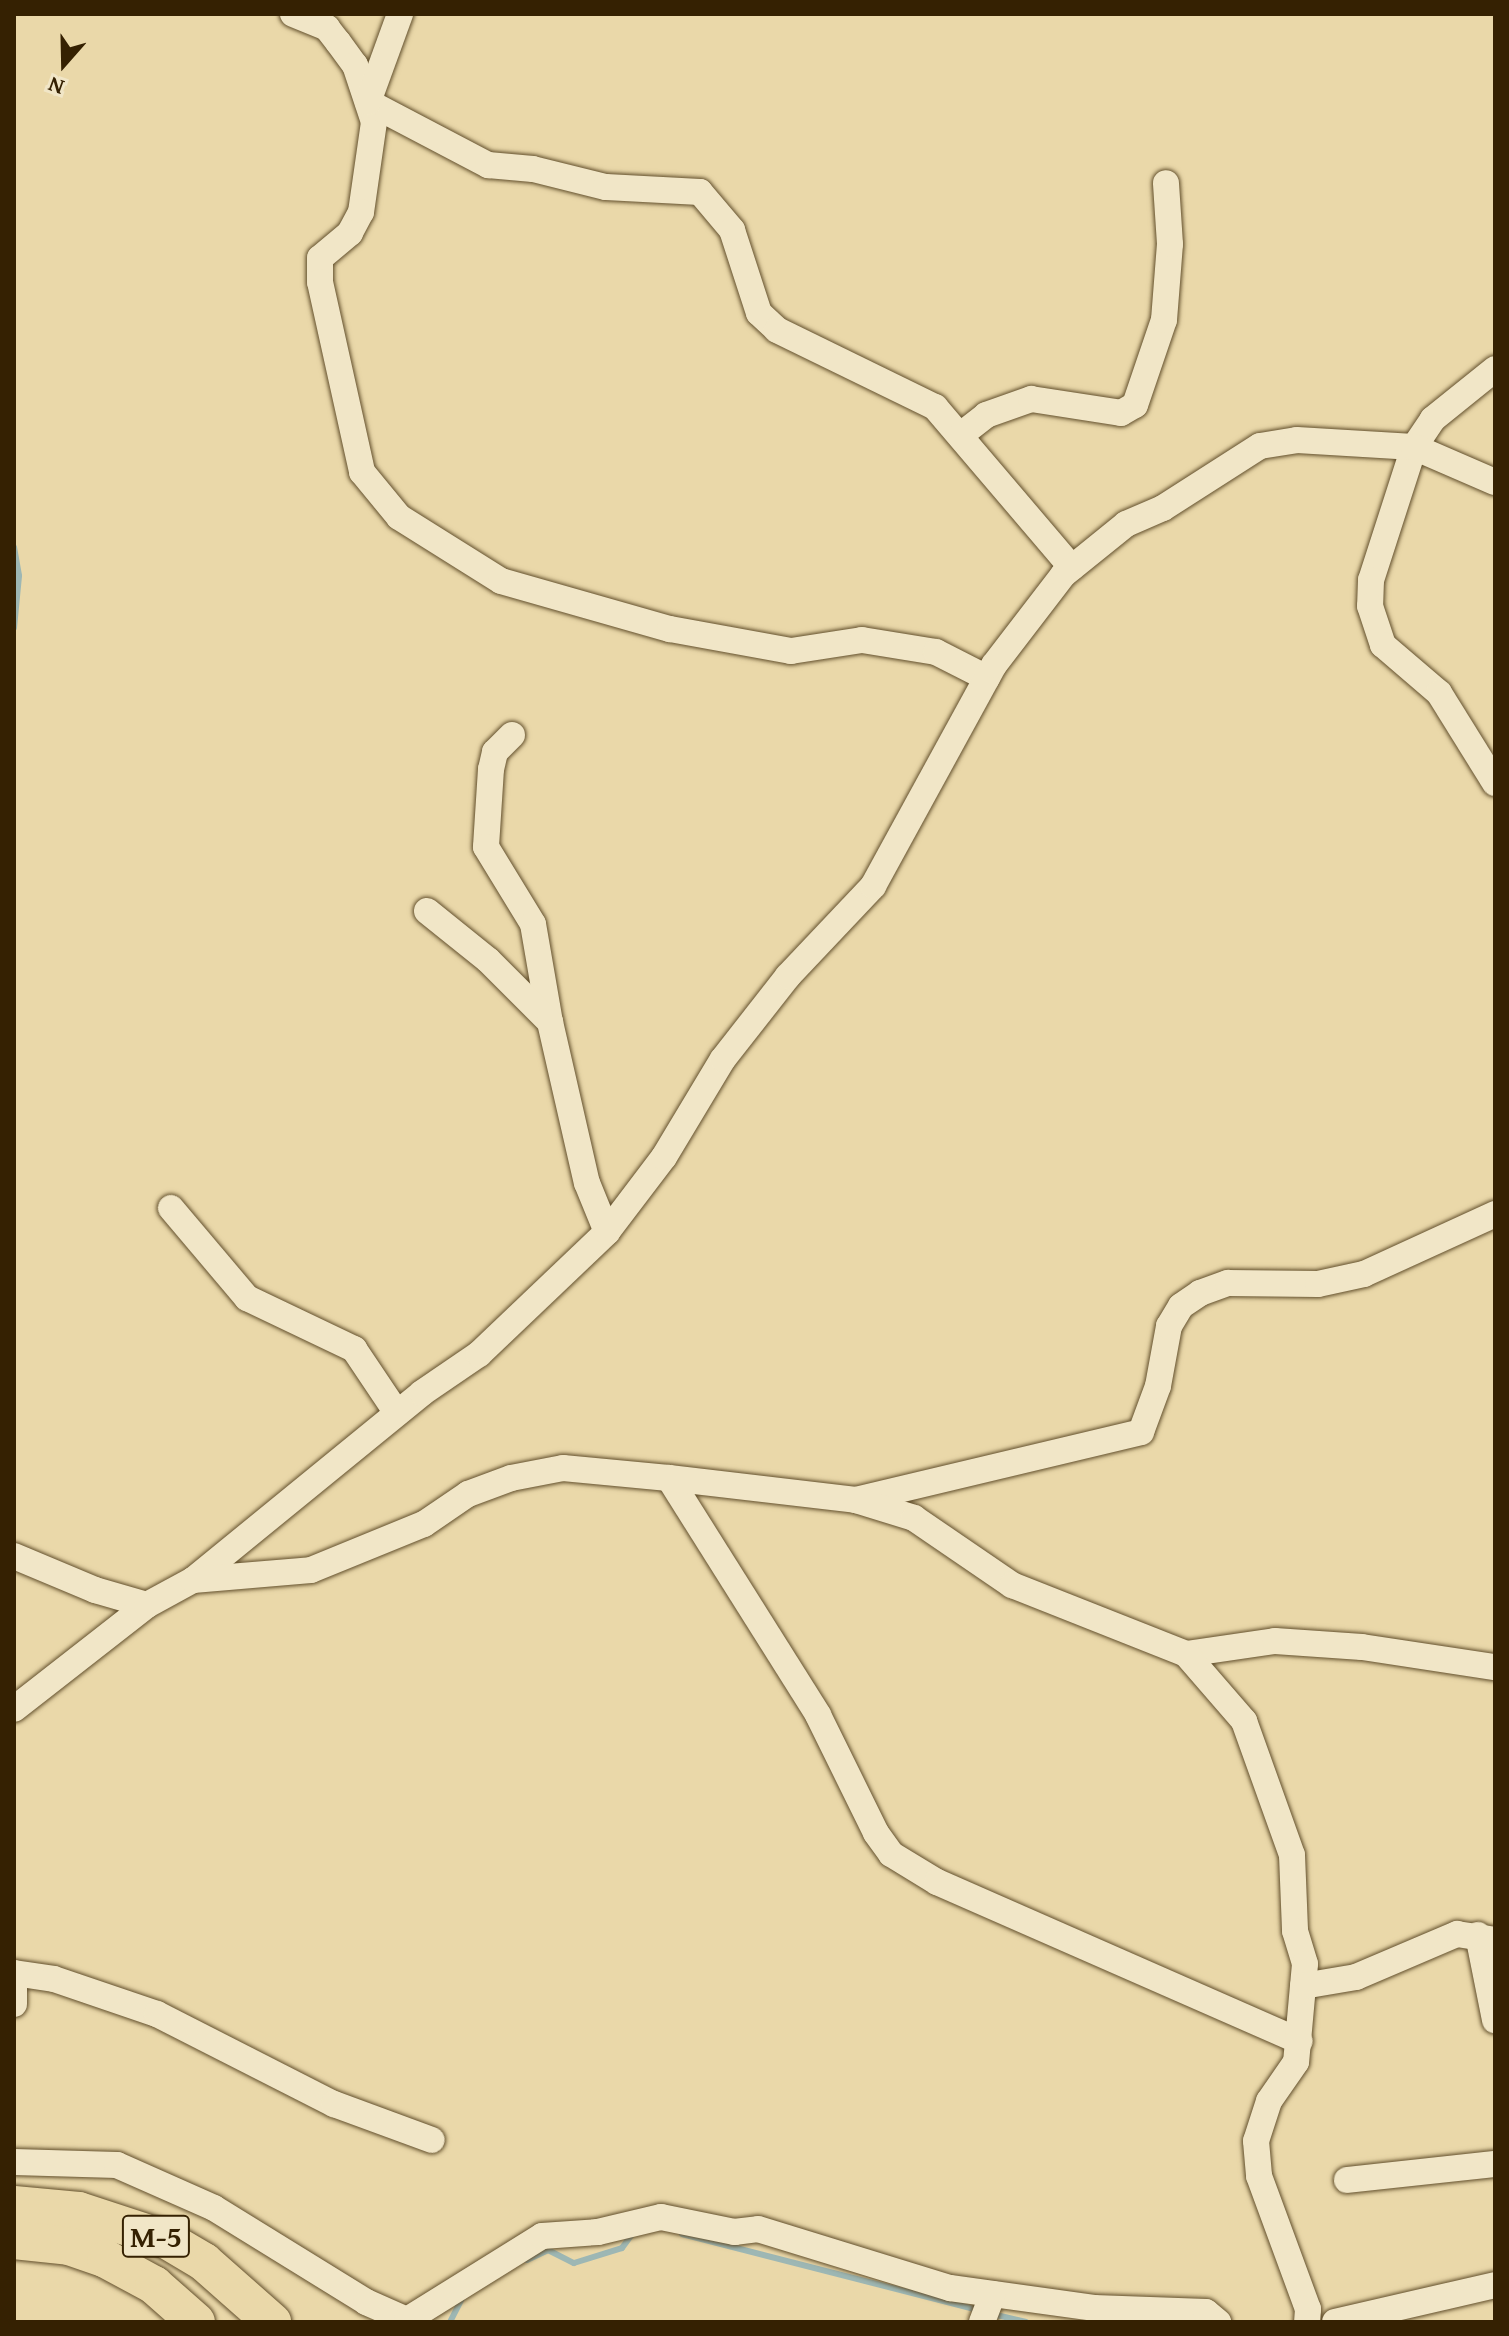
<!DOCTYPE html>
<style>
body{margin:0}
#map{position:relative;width:1509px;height:2336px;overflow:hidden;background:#ead8a9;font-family:"Gentium Book Plus",serif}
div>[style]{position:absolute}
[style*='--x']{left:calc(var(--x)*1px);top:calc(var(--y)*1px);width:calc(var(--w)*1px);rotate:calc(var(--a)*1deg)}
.stream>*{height:6px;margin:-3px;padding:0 3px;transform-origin:3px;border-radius:3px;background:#9db7b4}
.roads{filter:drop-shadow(0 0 2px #624f2c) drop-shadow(0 0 2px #624f2c)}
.minor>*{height:26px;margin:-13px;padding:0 13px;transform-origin:13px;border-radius:13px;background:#f1e6c7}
.highway>*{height:38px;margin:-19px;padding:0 19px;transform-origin:19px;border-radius:19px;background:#ead8a9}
span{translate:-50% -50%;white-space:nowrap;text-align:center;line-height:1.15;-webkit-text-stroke:8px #f1e6c7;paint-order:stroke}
.shield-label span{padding:2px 6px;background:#f1e6c7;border:2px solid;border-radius:6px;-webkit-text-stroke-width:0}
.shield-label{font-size:30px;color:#352102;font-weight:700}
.frame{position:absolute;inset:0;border:16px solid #352102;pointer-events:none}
.north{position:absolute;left:24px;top:24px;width:80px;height:80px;-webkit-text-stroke:6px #f1e6c7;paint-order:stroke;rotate:200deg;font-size:22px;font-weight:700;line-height:32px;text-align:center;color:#352102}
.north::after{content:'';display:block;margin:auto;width:28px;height:36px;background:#352102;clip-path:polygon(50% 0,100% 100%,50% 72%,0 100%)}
</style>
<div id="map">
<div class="stream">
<div style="--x:14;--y:547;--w:29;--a:80"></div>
<div style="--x:19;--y:576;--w:52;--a:95.5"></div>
<div style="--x:682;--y:2234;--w:306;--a:14.4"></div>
<div style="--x:527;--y:2260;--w:23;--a:-25"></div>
<div style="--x:548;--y:2250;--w:29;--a:27"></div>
<div style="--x:574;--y:2263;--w:50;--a:-17.4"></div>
<div style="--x:622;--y:2248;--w:19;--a:-54"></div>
<div style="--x:992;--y:2314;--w:35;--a:13"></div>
<div style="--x:450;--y:2322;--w:28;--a:-63"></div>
</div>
<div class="roads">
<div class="minor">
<div style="--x:293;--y:14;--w:37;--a:22"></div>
<div style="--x:327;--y:28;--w:18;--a:52"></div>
<div style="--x:338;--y:42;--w:29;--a:54"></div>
<div style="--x:355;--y:65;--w:60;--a:71.6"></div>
<div style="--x:374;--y:122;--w:91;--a:98.2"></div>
<div style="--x:361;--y:212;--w:24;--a:118"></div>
<div style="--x:350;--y:233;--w:39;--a:140"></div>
<div style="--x:320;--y:258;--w:24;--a:90"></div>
<div style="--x:320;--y:282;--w:195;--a:77.5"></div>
<div style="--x:362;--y:472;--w:58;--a:50.6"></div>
<div style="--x:399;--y:517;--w:120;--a:32.1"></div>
<div style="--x:501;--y:581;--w:176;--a:15.9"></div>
<div style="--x:670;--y:629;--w:123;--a:10.3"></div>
<div style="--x:791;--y:651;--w:72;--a:-8.8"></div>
<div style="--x:862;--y:640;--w:75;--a:9.2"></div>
<div style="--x:936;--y:652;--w:57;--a:27"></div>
<div style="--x:368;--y:102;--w:136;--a:27.7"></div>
<div style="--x:488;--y:165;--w:45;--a:5.1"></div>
<div style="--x:533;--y:169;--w:75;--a:13.9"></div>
<div style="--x:606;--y:187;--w:94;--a:3"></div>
<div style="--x:700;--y:192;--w:50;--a:49.9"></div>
<div style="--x:732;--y:230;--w:87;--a:72"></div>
<div style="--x:759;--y:313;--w:25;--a:43"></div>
<div style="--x:777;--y:330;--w:176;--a:26"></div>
<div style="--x:935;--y:407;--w:211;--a:49.6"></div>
<div style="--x:368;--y:102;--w:94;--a:-70"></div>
<div style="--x:1495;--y:369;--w:80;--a:141.1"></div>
<div style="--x:1433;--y:419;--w:34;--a:124"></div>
<div style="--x:1414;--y:447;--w:140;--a:107.9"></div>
<div style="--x:1371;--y:580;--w:26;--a:92"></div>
<div style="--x:1370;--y:606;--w:41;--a:71.6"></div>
<div style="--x:1383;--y:645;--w:74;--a:40.6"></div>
<div style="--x:1439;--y:693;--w:106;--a:58.1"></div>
<div style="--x:962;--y:434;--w:31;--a:-38"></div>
<div style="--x:986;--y:415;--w:48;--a:-19.6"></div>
<div style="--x:1031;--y:399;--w:91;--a:8.8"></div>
<div style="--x:1121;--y:413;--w:16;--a:-30"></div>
<div style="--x:1135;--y:405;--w:90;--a:-71.2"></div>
<div style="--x:1164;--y:320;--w:76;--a:-85.5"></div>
<div style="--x:1170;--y:244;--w:61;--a:-93.8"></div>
<div style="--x:512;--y:735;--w:24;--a:135"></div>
<div style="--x:495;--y:752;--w:17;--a:103"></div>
<div style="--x:491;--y:769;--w:78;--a:93.7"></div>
<div style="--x:486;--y:847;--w:90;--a:58.6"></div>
<div style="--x:533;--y:924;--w:99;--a:80.2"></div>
<div style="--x:427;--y:911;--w:78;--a:38.8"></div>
<div style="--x:488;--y:960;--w:88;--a:45"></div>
<div style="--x:550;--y:1022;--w:165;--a:77.1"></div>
<div style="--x:587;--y:1183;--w:53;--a:67.8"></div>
<div style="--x:171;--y:1208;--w:118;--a:49.8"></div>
<div style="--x:247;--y:1298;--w:119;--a:25.5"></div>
<div style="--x:354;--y:1349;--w:77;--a:56.1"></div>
<div style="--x:669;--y:1478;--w:280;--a:57.8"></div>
<div style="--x:818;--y:1715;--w:131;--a:63.8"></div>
<div style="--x:876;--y:1833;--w:26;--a:54"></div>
<div style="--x:891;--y:1854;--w:54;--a:31.3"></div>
<div style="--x:937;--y:1882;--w:396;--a:23.7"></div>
<div style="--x:856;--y:1500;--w:293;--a:-13.4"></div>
<div style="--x:1141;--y:1432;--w:49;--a:-69.7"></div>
<div style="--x:1158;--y:1386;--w:61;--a:-79.6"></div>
<div style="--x:1169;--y:1326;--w:23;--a:-59"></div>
<div style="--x:1181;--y:1306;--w:23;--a:-34"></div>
<div style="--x:1200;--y:1293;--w:30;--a:-20"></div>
<div style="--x:1228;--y:1283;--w:90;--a:0.6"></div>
<div style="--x:1318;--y:1284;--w:47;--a:-12.3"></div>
<div style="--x:1364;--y:1274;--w:144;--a:-24.6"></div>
<div style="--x:14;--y:1556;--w:88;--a:22.8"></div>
<div style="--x:95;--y:1590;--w:54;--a:16.1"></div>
<div style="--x:193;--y:1580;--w:296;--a:-39.2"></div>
<div style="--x:422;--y:1393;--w:69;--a:-34.4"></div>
<div style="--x:479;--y:1354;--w:177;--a:-43.6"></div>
<div style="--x:607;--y:1232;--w:94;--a:-52.8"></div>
<div style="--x:664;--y:1157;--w:114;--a:-59"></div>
<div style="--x:723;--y:1059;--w:105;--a:-51.9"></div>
<div style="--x:788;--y:976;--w:124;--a:-46.6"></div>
<div style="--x:873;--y:886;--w:252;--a:-61.3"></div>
<div style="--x:994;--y:665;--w:113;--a:-52.5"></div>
<div style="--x:1063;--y:575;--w:81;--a:-39"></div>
<div style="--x:1126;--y:524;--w:40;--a:-23.4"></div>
<div style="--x:1163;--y:508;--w:115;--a:-32.6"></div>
<div style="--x:1260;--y:446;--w:37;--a:-9"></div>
<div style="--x:1297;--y:440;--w:117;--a:3.4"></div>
<div style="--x:1414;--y:447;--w:88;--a:23.4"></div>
<div style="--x:1186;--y:1654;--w:90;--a:-8.3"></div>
<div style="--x:1275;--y:1641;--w:87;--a:3.9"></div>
<div style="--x:1362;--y:1647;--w:134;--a:8.6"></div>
<div style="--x:14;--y:1709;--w:169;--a:-38"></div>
<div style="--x:147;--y:1605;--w:52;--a:-28.5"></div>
<div style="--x:193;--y:1580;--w:118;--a:-4.8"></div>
<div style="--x:311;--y:1570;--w:122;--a:-22.2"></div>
<div style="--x:424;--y:1524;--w:53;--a:-34.3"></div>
<div style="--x:468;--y:1494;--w:46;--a:-20.4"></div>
<div style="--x:511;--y:1478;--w:53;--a:-10.9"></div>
<div style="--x:563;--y:1468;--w:106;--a:5.4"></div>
<div style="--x:669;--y:1478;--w:188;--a:6.7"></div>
<div style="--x:856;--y:1500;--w:61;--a:17.2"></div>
<div style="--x:914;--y:1518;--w:119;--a:34.4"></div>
<div style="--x:1012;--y:1585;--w:187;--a:21.6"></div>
<div style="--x:1186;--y:1654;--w:89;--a:49.1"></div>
<div style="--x:1244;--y:1721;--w:142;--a:70.3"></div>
<div style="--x:1292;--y:1855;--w:76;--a:87.7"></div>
<div style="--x:1295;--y:1931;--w:34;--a:73"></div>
<div style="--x:1305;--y:1964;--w:98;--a:95.2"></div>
<div style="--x:1296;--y:2062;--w:47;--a:124.7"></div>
<div style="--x:1269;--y:2101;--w:42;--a:108"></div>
<div style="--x:1256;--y:2141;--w:35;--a:85"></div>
<div style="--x:1259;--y:2176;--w:142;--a:69.8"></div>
<div style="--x:1308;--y:2309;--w:13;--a:94"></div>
<div style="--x:1478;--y:1935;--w:87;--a:78.7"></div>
<div style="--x:14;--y:1973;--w:40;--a:8.5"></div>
<div style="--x:54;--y:1979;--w:109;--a:18.8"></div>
<div style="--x:157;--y:2014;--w:199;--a:27"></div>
<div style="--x:334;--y:2104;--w:104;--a:20.2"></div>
<div style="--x:14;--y:1973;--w:31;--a:90"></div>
<div style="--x:1303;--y:1986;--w:54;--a:-9.6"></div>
<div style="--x:1356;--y:1977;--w:110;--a:-23.1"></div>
<div style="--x:1457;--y:1934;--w:38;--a:9"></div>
<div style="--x:14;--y:2162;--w:103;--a:1.7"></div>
<div style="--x:117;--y:2165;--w:106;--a:23.9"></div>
<div style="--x:214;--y:2208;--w:179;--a:31.7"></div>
<div style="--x:366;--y:2302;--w:45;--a:23.7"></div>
<div style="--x:407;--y:2320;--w:159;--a:-31.9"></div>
<div style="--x:542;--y:2236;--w:56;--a:-4.1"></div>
<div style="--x:598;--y:2232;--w:65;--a:-13.4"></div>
<div style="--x:661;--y:2217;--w:75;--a:11.6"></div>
<div style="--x:734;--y:2232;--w:24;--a:-7"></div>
<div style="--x:758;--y:2229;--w:201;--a:17.1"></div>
<div style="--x:950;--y:2288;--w:145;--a:7.9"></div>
<div style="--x:1094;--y:2308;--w:112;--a:2"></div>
<div style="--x:1206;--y:2312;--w:16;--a:40"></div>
<div style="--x:1347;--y:2180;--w:149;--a:-6.2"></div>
<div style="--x:982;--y:2322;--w:30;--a:-69"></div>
<div style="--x:1335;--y:2322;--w:164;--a:-13"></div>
</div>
<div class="highway">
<div style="--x:14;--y:2205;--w:65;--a:5.3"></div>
<div style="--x:79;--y:2211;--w:93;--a:18.2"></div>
<div style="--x:167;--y:2240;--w:43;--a:30.7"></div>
<div style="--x:204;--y:2262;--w:91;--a:41.4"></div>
<div style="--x:14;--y:2240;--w:55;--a:6.2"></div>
<div style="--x:69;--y:2246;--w:39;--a:19"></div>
<div style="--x:106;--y:2259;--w:55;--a:28.4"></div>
<div style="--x:154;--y:2285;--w:56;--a:41.4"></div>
</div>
</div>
<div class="shield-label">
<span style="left:156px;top:2236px">M-5</span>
</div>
<div class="frame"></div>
<div class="north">N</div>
</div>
